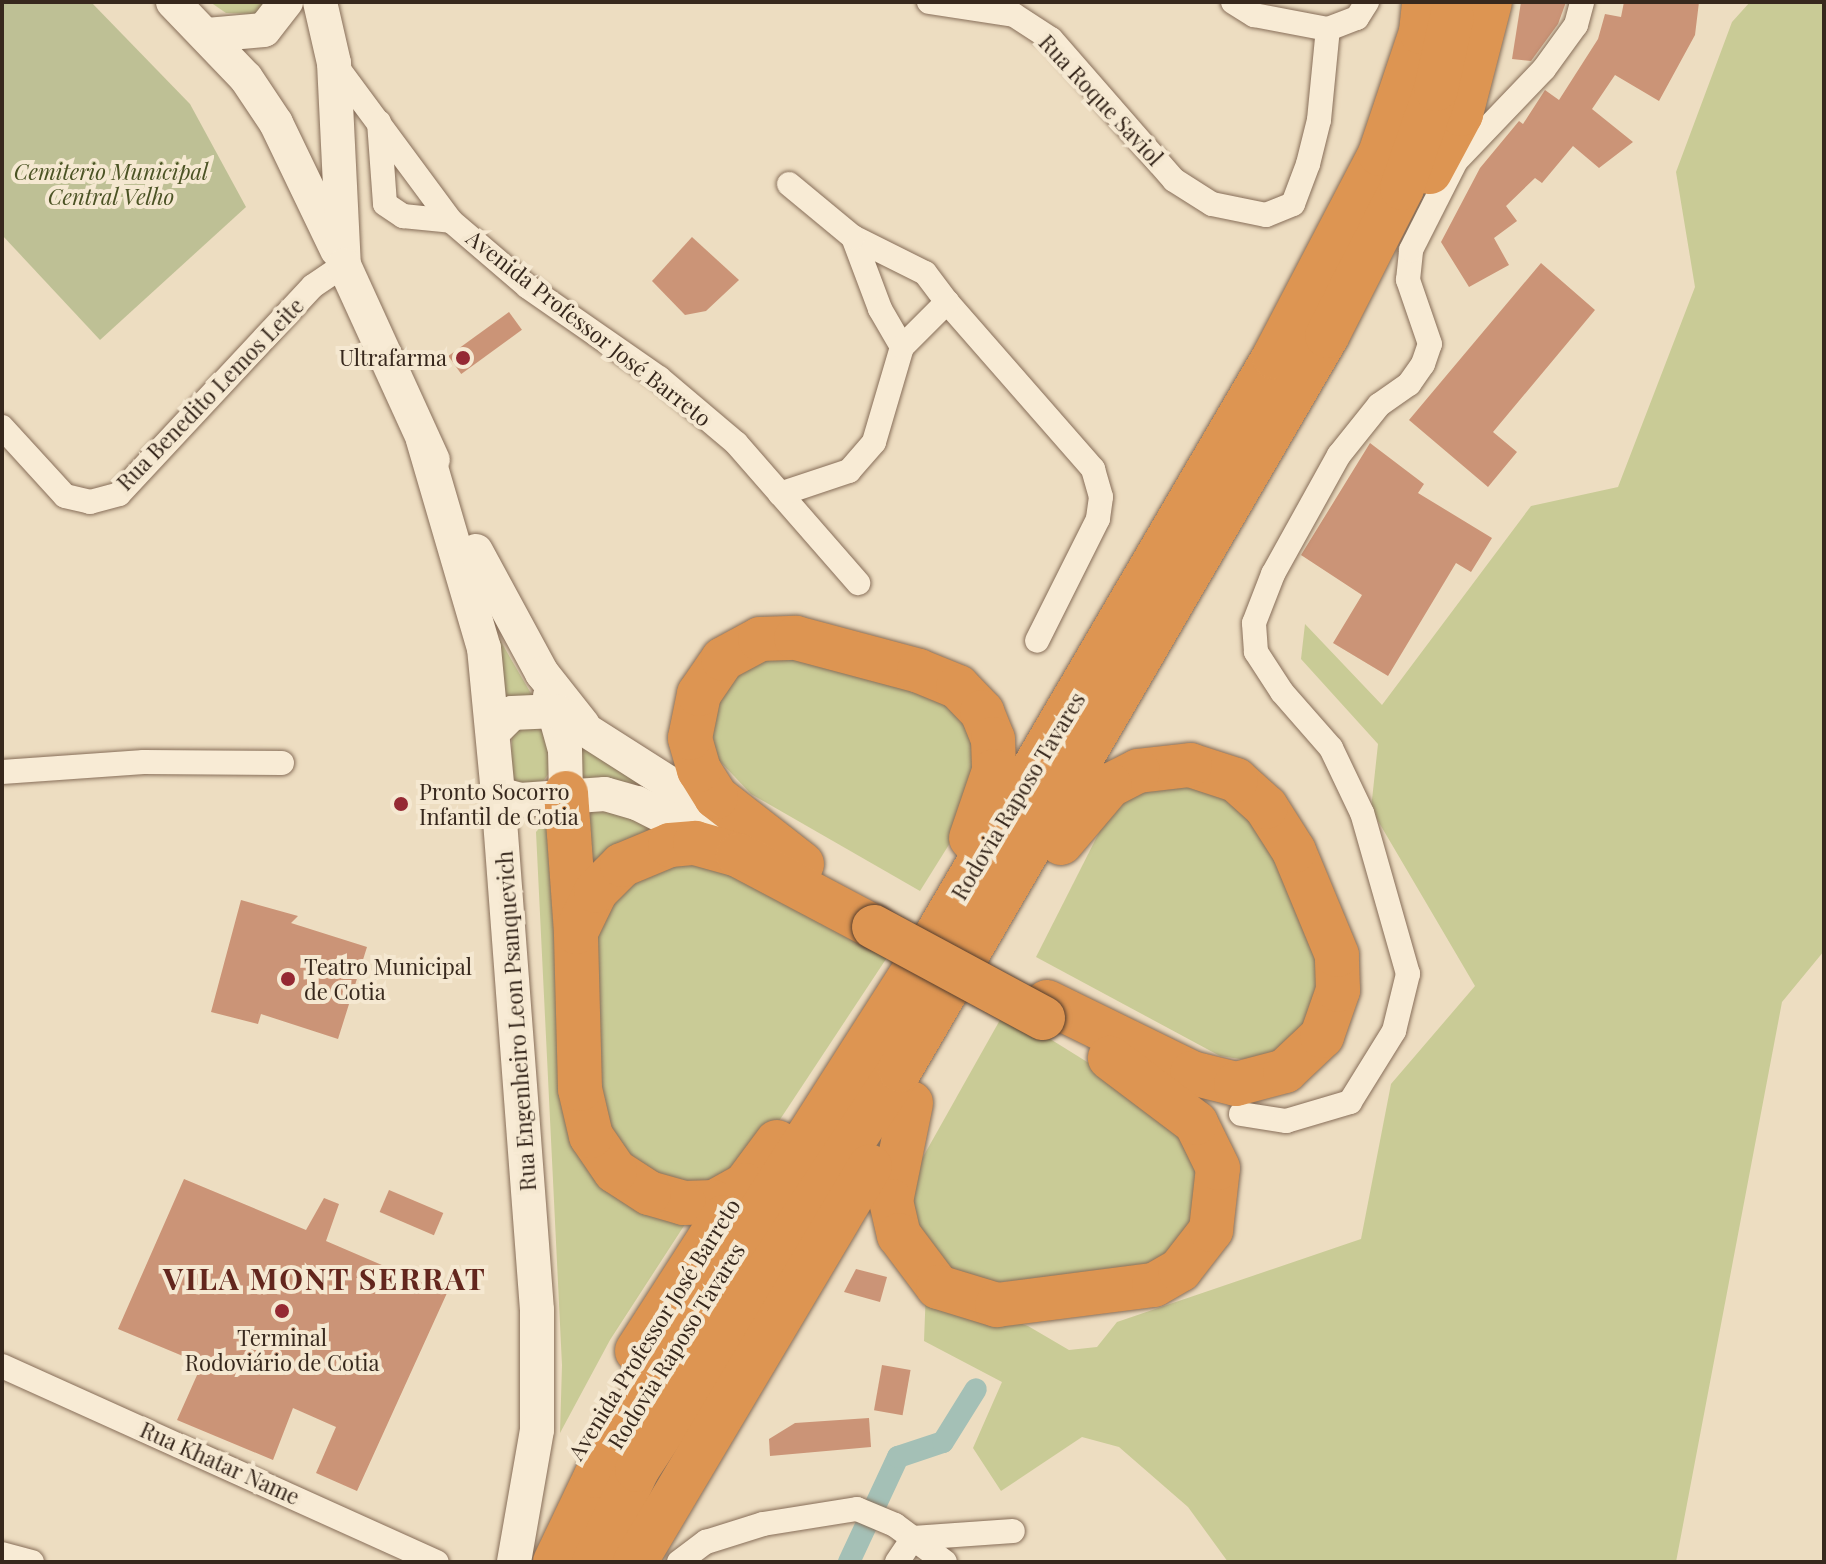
<!DOCTYPE html>
<meta charset="utf-8">
<style>
body{margin:0}
#map{position:relative;width:1826px;height:1564px;overflow:hidden;background:#edddc1;font-family:"Playfair Display",serif}
div>[style]{position:absolute}
[style*='--x']{left:calc(var(--x)*1px);top:calc(var(--y)*1px);width:calc(var(--w)*1px);rotate:calc(var(--a)*1deg)}
.green>*{inset:0;background:#c9cb96}
.cemetery>*{inset:0;background:#bec095}
.canal>*{height:22px;margin:-11px;padding:0 11px;transform-origin:11px;border-radius:11px;background:#a4c0b6}
.building>*{inset:0;background:#cb9477;transform-origin:0 0}
.roads{filter:drop-shadow(0 0 2px #876e59) drop-shadow(0 0 2px #876e59)}
.street>*{height:24px;margin:-12px;padding:0 12px;transform-origin:12px;border-radius:12px;background:#f8ebd5}
.secondary>*{height:34px;margin:-17px;padding:0 17px;transform-origin:17px;border-radius:17px;background:#f8ebd5}
.highway>*{height:44px;margin:-22px;padding:0 22px;transform-origin:22px;border-radius:22px;background:#dd9552}
.bridges{filter:drop-shadow(0 0 2px #553d2d) drop-shadow(0 0 2px #553d2d)}
.highway-bridge>*{height:44px;margin:-22px;padding:0 22px;transform-origin:22px;border-radius:22px;background:#dd9552}
.dots>*{width:22px;height:22px;translate:-50% -50%;box-sizing:border-box;border:4px solid #f5e8d1;border-radius:50%}
span{translate:-50% -50%;white-space:nowrap;text-align:center;line-height:1.15;-webkit-text-stroke:8px #f5e8d1;paint-order:stroke}
.street-label{font-size:22px;color:#37281d}
.park-label{font-size:22px;color:#4b5324;font-style:italic}
.poi-label{font-size:22px;color:#37281d}
.right{translate:-100% -50%;text-align:right}
.left{translate:0 -50%;text-align:left}
.district-label{font-size:30px;color:#63261d;font-weight:700;letter-spacing:2px}
.frame{position:absolute;inset:0;border:4px solid #37281d;pointer-events:none}
</style>
<div id="map">
<div class="green">
<div style="clip-path:polygon(210px 2px,271px 2px,260px 14px,226px 13px)"></div>
<div style="clip-path:polygon(1750px 2px,1824px 2px,1824px 951px,1782px 1002px,1676px 1562px,1228px 1562px,1188px 1507px,1119px 1447px,1082px 1437px,1001px 1491px,973px 1448px,1002px 1382px,924px 1341px,926px 1289px,1028px 1326px,1069px 1350px,1097px 1347px,1117px 1322px,1361px 1239px,1391px 1084px,1475px 986px,1371px 809px,1378px 744px,1301px 659px,1305px 624px,1382px 705px,1531px 506px,1618px 487px,1695px 287px,1676px 172px,1732px 22px)"></div>
<div style="clip-path:polygon(497px 635px,536px 702px,505px 700px)"></div>
<div style="clip-path:polygon(767px 653px,950px 694px,982px 742px,960px 827px,920px 891px,751px 794px,716px 757px,710px 715px,725px 684px)"></div>
<div style="clip-path:polygon(523px 725px,542px 730px,549px 738px,552px 769px,538px 788px,510px 787px,512px 734px)"></div>
<div style="clip-path:polygon(579px 733px,665px 793px,627px 782px,581px 784px)"></div>
<div style="clip-path:polygon(1180px 777px,1253px 804px,1323px 944px,1317px 1018px,1281px 1052px,1253px 1061px,1220px 1056px,1036px 957px,1115px 801px)"></div>
<div style="clip-path:polygon(596px 801px,691px 837px,583px 896px,578px 807px)"></div>
<div style="clip-path:polygon(555px 810px,569px 1111px,691px 1215px,610px 1340px,560px 1433px,562px 1365px,536px 832px)"></div>
<div style="clip-path:polygon(702px 855px,892px 950px,738px 1183px,704px 1191px,632px 1167px,607px 1125px,598px 1090px,594px 936px,616px 900px,645px 873px)"></div>
<div style="clip-path:polygon(1005px 1011px,1195px 1129px,1214px 1181px,1176px 1258px,1138px 1270px,991px 1283px,963px 1276px,934px 1256px,914px 1213px,910px 1180px)"></div>
</div>
<div class="cemetery">
<div style="clip-path:polygon(2px 2px,91px 2px,190px 104px,246px 207px,100px 340px,2px 235px)"></div>
</div>
<div class="canal">
<div style="--x:849;--y:1562;--w:116;--a:-65"></div>
<div style="--x:898;--y:1457;--w:47;--a:-18.4"></div>
<div style="--x:943;--y:1442;--w:62;--a:-58.1"></div>
</div>
<div class="building">
<div style="clip-path:polygon(1521px 2px,1566px 2px,1558px 24px,1531px 61px,1512px 59px)"></div>
<div style="clip-path:polygon(1624px 2px,1699px 2px,1695px 35px,1659px 101px,1615px 75px,1592px 109px,1633px 142px,1599px 168px,1573px 146px,1542px 183px,1535px 178px,1506px 206px,1517px 221px,1494px 238px,1509px 265px,1469px 287px,1441px 242px,1480px 168px,1519px 121px,1523px 124px,1545px 90px,1559px 100px,1598px 39px,1605px 14px,1621px 17px)"></div>
<div style="clip-path:polygon(692px 237px,739px 280px,706px 311px,685px 315px,652px 281px)"></div>
<div style="clip-path:polygon(1541px 263px,1595px 310px,1493px 432px,1517px 452px,1488px 487px,1409px 420px)"></div>
<div style="left:509px;top:312px;width:22px;height:75px;rotate:54deg"></div>
<div style="clip-path:polygon(1370px 443px,1424px 484px,1418px 493px,1492px 538px,1471px 572px,1456px 563px,1388px 676px,1333px 643px,1362px 595px,1301px 555px)"></div>
<div style="clip-path:polygon(241px 900px,298px 916px,291px 923px,367px 947px,338px 1039px,261px 1014px,258px 1024px,211px 1012px)"></div>
<div style="clip-path:polygon(184px 1179px,306px 1230px,324px 1198px,339px 1204px,326px 1241px,447px 1293px,357px 1491px,316px 1473px,336px 1427px,293px 1408px,273px 1460px,177px 1420px,202px 1364px,118px 1329px)"></div>
<div style="left:389px;top:1190px;width:59px;height:24px;rotate:23deg"></div>
<div style="clip-path:polygon(856px 1269px,887px 1277px,880px 1302px,844px 1292px)"></div>
<div style="left:882px;top:1365px;width:29px;height:46px;rotate:10deg"></div>
<div style="clip-path:polygon(869px 1418px,871px 1447px,770px 1456px,769px 1439px,795px 1423px)"></div>
</div>
<div class="roads">
<div class="street">
<div style="--x:929;--y:2;--w:86;--a:8.7"></div>
<div style="--x:1014;--y:15;--w:44;--a:33"></div>
<div style="--x:1051;--y:39;--w:187;--a:48.9"></div>
<div style="--x:1174;--y:180;--w:45;--a:32.3"></div>
<div style="--x:1212;--y:204;--w:55;--a:11.5"></div>
<div style="--x:1266;--y:215;--w:29;--a:-22"></div>
<div style="--x:1293;--y:204;--w:43;--a:-69.4"></div>
<div style="--x:1308;--y:164;--w:45;--a:-76"></div>
<div style="--x:1319;--y:120;--w:91;--a:-84.4"></div>
<div style="--x:1233;--y:2;--w:25;--a:32"></div>
<div style="--x:1254;--y:15;--w:75;--a:10.7"></div>
<div style="--x:1328;--y:29;--w:31;--a:-21"></div>
<div style="--x:1357;--y:18;--w:19;--a:-58"></div>
<div style="--x:334;--y:63;--w:197;--a:53.5"></div>
<div style="--x:451;--y:221;--w:101;--a:40.6"></div>
<div style="--x:528;--y:287;--w:160;--a:34.8"></div>
<div style="--x:659;--y:378;--w:101;--a:40.2"></div>
<div style="--x:736;--y:443;--w:186;--a:48.9"></div>
<div style="--x:379;--y:122;--w:82;--a:85.8"></div>
<div style="--x:385;--y:204;--w:22;--a:34"></div>
<div style="--x:403;--y:216;--w:48;--a:5.9"></div>
<div style="--x:853;--y:237;--w:77;--a:69.4"></div>
<div style="--x:880;--y:309;--w:44;--a:59.9"></div>
<div style="--x:947;--y:302;--w:222;--a:48.8"></div>
<div style="--x:1093;--y:469;--w:29;--a:74"></div>
<div style="--x:1101;--y:497;--w:22;--a:98"></div>
<div style="--x:1098;--y:519;--w:136;--a:116.6"></div>
<div style="--x:2;--y:427;--w:93;--a:47.6"></div>
<div style="--x:65;--y:496;--w:26;--a:13"></div>
<div style="--x:90;--y:502;--w:30;--a:-15"></div>
<div style="--x:119;--y:494;--w:284;--a:-47"></div>
<div style="--x:313;--y:286;--w:37;--a:-34"></div>
<div style="--x:780;--y:494;--w:73;--a:-18.4"></div>
<div style="--x:849;--y:471;--w:38;--a:-49"></div>
<div style="--x:874;--y:442;--w:99;--a:-73.6"></div>
<div style="--x:902;--y:347;--w:64;--a:-45"></div>
<div style="--x:947;--y:302;--w:36;--a:-127"></div>
<div style="--x:925;--y:273;--w:80;--a:-153.4"></div>
<div style="--x:853;--y:237;--w:83;--a:-140.4"></div>
<div style="--x:2;--y:772;--w:142;--a:-4"></div>
<div style="--x:144;--y:762;--w:138;--a:0.4"></div>
<div style="--x:1241;--y:1114;--w:46;--a:8.8"></div>
<div style="--x:1286;--y:1121;--w:67;--a:-16.5"></div>
<div style="--x:1350;--y:1102;--w:84;--a:-58.2"></div>
<div style="--x:1394;--y:1031;--w:59;--a:-76.2"></div>
<div style="--x:1408;--y:974;--w:167;--a:-105.9"></div>
<div style="--x:1362;--y:813;--w:72;--a:-115.5"></div>
<div style="--x:1331;--y:748;--w:74;--a:-131.2"></div>
<div style="--x:1282;--y:692;--w:48;--a:-123"></div>
<div style="--x:1256;--y:652;--w:29;--a:-94"></div>
<div style="--x:1254;--y:623;--w:53;--a:-68.8"></div>
<div style="--x:1273;--y:574;--w:136;--a:-61"></div>
<div style="--x:1339;--y:455;--w:64;--a:-51.3"></div>
<div style="--x:1379;--y:405;--w:37;--a:-35"></div>
<div style="--x:1409;--y:384;--w:24;--a:-55"></div>
<div style="--x:1423;--y:364;--w:21;--a:-71"></div>
<div style="--x:1430;--y:344;--w:68;--a:-109"></div>
<div style="--x:1408;--y:280;--w:30;--a:-84"></div>
<div style="--x:1411;--y:250;--w:100;--a:-63.2"></div>
<div style="--x:1456;--y:161;--w:127;--a:-46.3"></div>
<div style="--x:1544;--y:69;--w:54;--a:-54"></div>
<div style="--x:1576;--y:25;--w:24;--a:-75"></div>
<div style="--x:2;--y:1366;--w:477;--a:24.3"></div>
<div style="--x:2;--y:1554;--w:31;--a:15"></div>
<div style="--x:679;--y:1562;--w:34;--a:-37"></div>
<div style="--x:706;--y:1542;--w:60;--a:-17.5"></div>
<div style="--x:763;--y:1524;--w:95;--a:-9.1"></div>
<div style="--x:857;--y:1509;--w:41;--a:22.8"></div>
<div style="--x:895;--y:1525;--w:62;--a:36.5"></div>
<div style="--x:897;--y:1562;--w:29;--a:-56"></div>
<div style="--x:913;--y:1538;--w:100;--a:-4"></div>
</div>
<div class="secondary">
<div style="--x:173;--y:2;--w:105;--a:46.2"></div>
<div style="--x:246;--y:78;--w:54;--a:56.3"></div>
<div style="--x:276;--y:123;--w:141;--a:64.3"></div>
<div style="--x:320;--y:2;--w:63;--a:77.1"></div>
<div style="--x:334;--y:63;--w:202;--a:87.2"></div>
<div style="--x:344;--y:265;--w:214;--a:65.5"></div>
<div style="--x:207;--y:35;--w:57;--a:-5"></div>
<div style="--x:264;--y:30;--w:36;--a:-52"></div>
<div style="--x:423;--y:440;--w:217;--a:73.7"></div>
<div style="--x:484;--y:648;--w:147;--a:84.5"></div>
<div style="--x:498;--y:794;--w:517;--a:85.68"></div>
<div style="--x:537;--y:1310;--w:120;--a:90"></div>
<div style="--x:537;--y:1430;--w:134;--a:99.9"></div>
<div style="--x:476;--y:551;--w:139;--a:61.6"></div>
<div style="--x:542;--y:673;--w:66;--a:51.7"></div>
<div style="--x:550;--y:696;--w:56;--a:74.5"></div>
<div style="--x:565;--y:750;--w:43;--a:88.7"></div>
<div style="--x:493;--y:732;--w:27;--a:-45"></div>
<div style="--x:512;--y:713;--w:44;--a:-2.6"></div>
<div style="--x:556;--y:711;--w:209;--a:32.5"></div>
<div style="--x:498;--y:794;--w:23;--a:15"></div>
<div style="--x:520;--y:800;--w:85;--a:-4"></div>
<div style="--x:605;--y:794;--w:33;--a:16"></div>
<div style="--x:637;--y:803;--w:89;--a:26.9"></div>
</div>
<div class="highway">
<div style="--x:1430;--y:172;--w:66;--a:-61.9"></div>
<div style="--x:1461;--y:114;--w:116;--a:-75.5"></div>
<div style="--x:566;--y:793;--w:139;--a:85.9"></div>
<div style="--x:802;--y:864;--w:109;--a:-142.1"></div>
<div style="--x:716;--y:797;--w:32;--a:-122"></div>
<div style="--x:699;--y:770;--w:33;--a:-106"></div>
<div style="--x:690;--y:738;--w:45;--a:-78.4"></div>
<div style="--x:699;--y:694;--w:42;--a:-55.6"></div>
<div style="--x:723;--y:659;--w:42;--a:-28.4"></div>
<div style="--x:760;--y:639;--w:36;--a:-2"></div>
<div style="--x:796;--y:638;--w:127;--a:15"></div>
<div style="--x:919;--y:671;--w:42;--a:22.3"></div>
<div style="--x:958;--y:687;--w:35;--a:46"></div>
<div style="--x:982;--y:712;--w:29;--a:68"></div>
<div style="--x:993;--y:739;--w:32;--a:88"></div>
<div style="--x:994;--y:771;--w:71;--a:108.9"></div>
<div style="--x:1047;--y:1002;--w:161;--a:26.1"></div>
<div style="--x:1192;--y:1073;--w:45;--a:14"></div>
<div style="--x:1236;--y:1084;--w:51;--a:-14.9"></div>
<div style="--x:1285;--y:1071;--w:51;--a:-43.4"></div>
<div style="--x:1322;--y:1036;--w:49;--a:-70.8"></div>
<div style="--x:1338;--y:990;--w:35;--a:-92"></div>
<div style="--x:1337;--y:955;--w:113;--a:-112.5"></div>
<div style="--x:1294;--y:851;--w:52;--a:-122.5"></div>
<div style="--x:1266;--y:807;--w:40;--a:-138"></div>
<div style="--x:1236;--y:780;--w:48;--a:-161.9"></div>
<div style="--x:1190;--y:765;--w:52;--a:173.4"></div>
<div style="--x:1138;--y:771;--w:31;--a:153"></div>
<div style="--x:1110;--y:785;--w:76;--a:130.2"></div>
<div style="--x:911;--y:1103;--w:100;--a:101.5"></div>
<div style="--x:891;--y:1201;--w:35;--a:77"></div>
<div style="--x:899;--y:1235;--w:65;--a:53.1"></div>
<div style="--x:938;--y:1287;--w:62;--a:17"></div>
<div style="--x:997;--y:1305;--w:158;--a:-7.3"></div>
<div style="--x:1154;--y:1285;--w:30;--a:-30"></div>
<div style="--x:1180;--y:1270;--w:51;--a:-52.2"></div>
<div style="--x:1211;--y:1230;--w:62;--a:-83.6"></div>
<div style="--x:1218;--y:1168;--w:50;--a:-116.1"></div>
<div style="--x:1196;--y:1123;--w:108;--a:-142.9"></div>
<div style="--x:777;--y:1142;--w:54;--a:126.7"></div>
<div style="--x:745;--y:1185;--w:35;--a:151"></div>
<div style="--x:714;--y:1202;--w:30;--a:178"></div>
<div style="--x:684;--y:1203;--w:36;--a:-164"></div>
<div style="--x:649;--y:1193;--w:40;--a:-147.1"></div>
<div style="--x:615;--y:1171;--w:42;--a:-124.4"></div>
<div style="--x:591;--y:1136;--w:48;--a:-103.2"></div>
<div style="--x:580;--y:1089;--w:157;--a:-91.5"></div>
<div style="--x:576;--y:932;--w:46;--a:-64"></div>
<div style="--x:596;--y:891;--w:37;--a:-45"></div>
<div style="--x:622;--y:865;--w:52;--a:-22.6"></div>
<div style="--x:670;--y:845;--w:25;--a:-5"></div>
<div style="--x:695;--y:843;--w:45;--a:15.6"></div>
<div style="--x:738;--y:855;--w:154;--a:27.9"></div>
<div style="--x:637;--y:1351;--w:159;--a:-57.3"></div>
<div style="--x:555;--y:1562;--w:95;--a:-64.5"></div>
<div style="--x:596;--y:1476;--w:103;--a:-59.7"></div>
<div style="--x:648;--y:1387;--w:537;--a:-57.46"></div>
<div style="--x:937;--y:934;--w:668;--a:-59.71"></div>
<div style="--x:1274;--y:357;--w:229;--a:-62.4"></div>
<div style="--x:1380;--y:154;--w:129;--a:-71.4"></div>
<div style="--x:1421;--y:32;--w:30;--a:-84"></div>
<div style="--x:594;--y:1562;--w:102;--a:-64.9"></div>
<div style="--x:637;--y:1470;--w:479;--a:-56.7"></div>
<div style="--x:900;--y:1070;--w:849;--a:-59.81"></div>
<div style="--x:1327;--y:336;--w:166;--a:-63.1"></div>
<div style="--x:1402;--y:188;--w:105;--a:-71"></div>
<div style="--x:1436;--y:89;--w:74;--a:-77.5"></div>
<div style="--x:635;--y:1562;--w:460;--a:-59.3"></div>
</div>
</div>
<div class="bridges">
<div class="highway-bridge">
<div style="--x:874;--y:927;--w:192;--a:28.3"></div>
</div>
</div>
<div class="dots">
<div style="left:463px;top:358px;background:#952933"></div>
<div style="left:401px;top:804px;background:#952933"></div>
<div style="left:288px;top:979px;background:#952933"></div>
<div style="left:282px;top:1311px;background:#952933"></div>
</div>
<div class="street-label">
<span style="left:1101px;top:100px;rotate:47deg">Rua Roque Saviol</span>
<span style="left:589px;top:328px;rotate:38deg">Avenida Professor José Barreto</span>
<span style="left:210px;top:394px;rotate:-46deg">Rua Benedito Lemos Leite</span>
<span style="left:1018px;top:796px;rotate:-59deg">Rodovia Raposo Tavares</span>
<span style="left:516px;top:1021px;rotate:-94deg">Rua Engenheiro Leon Psanquevich</span>
<span style="left:654px;top:1329px;rotate:-58deg">Avenida Professor José Barreto</span>
<span style="left:676px;top:1346px;rotate:-58deg">Rodovia Raposo Tavares</span>
<span style="left:220px;top:1463px;rotate:24deg">Rua Khatar Name</span>
</div>
<div class="park-label">
<span style="left:111px;top:184px">Cemiterio Municipal<br>Central Velho</span>
</div>
<div class="poi-label">
<span class="right" style="left:447px;top:358px">Ultrafarma</span>
<span class="left" style="left:419px;top:804px">Pronto Socorro<br>Infantil de Cotia</span>
<span class="left" style="left:304px;top:979px">Teatro Municipal<br>de Cotia</span>
<span style="left:282px;top:1350px">Terminal<br>Rodoviário de Cotia</span>
</div>
<div class="district-label">
<span style="left:325px;top:1278px">VILA MONT SERRAT</span>
</div>
<div class="frame"></div>
</div>
